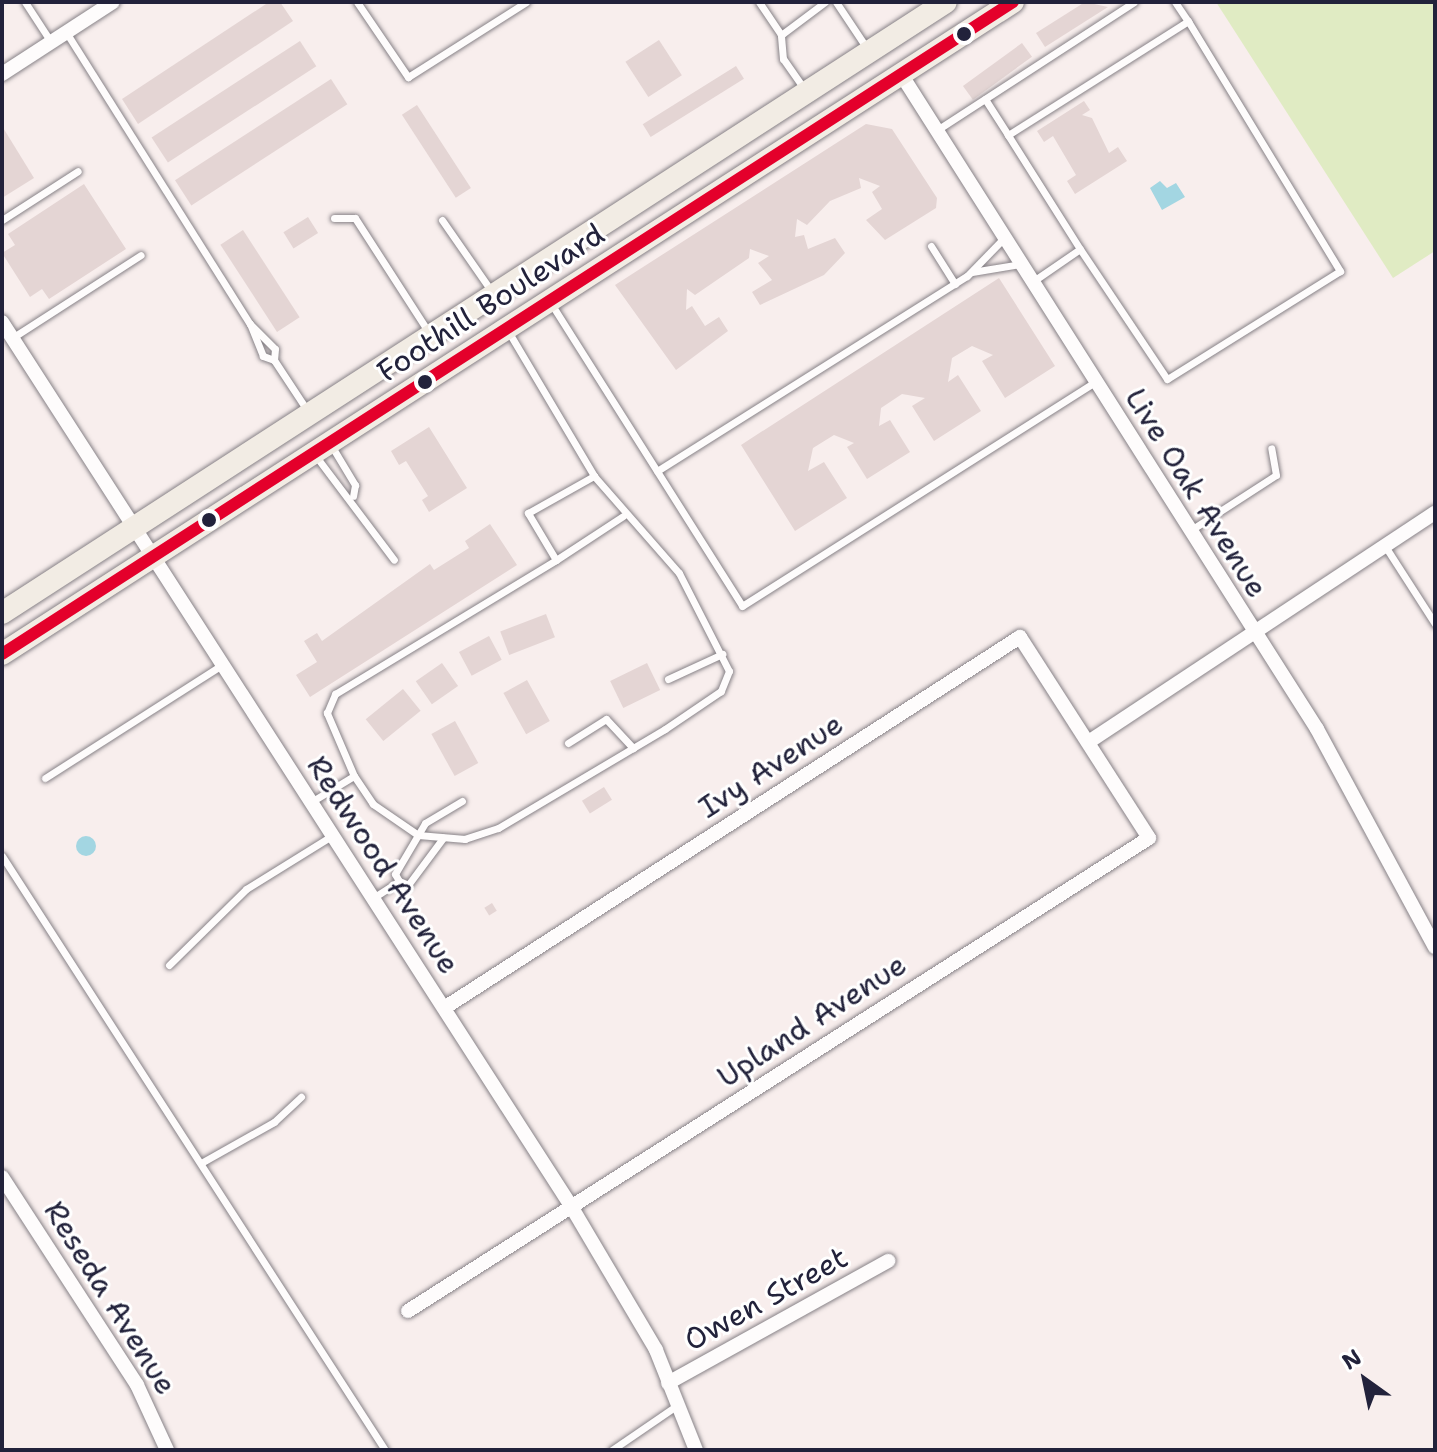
<!DOCTYPE html>
<style>
body{margin:0}
#map{position:relative;width:1437px;height:1452px;overflow:hidden;background:#f8eeed;font-family:"Shantell Sans",sans-serif}
div>[style]{position:absolute}
[style*='--x']{left:calc(var(--x)*1px);top:calc(var(--y)*1px);width:calc(var(--w)*1px);rotate:calc(var(--a)*1deg)}
.green>*{inset:0;background:#e0ebc3}
.water>*{inset:0;background:#a3d6e2}
.round{border-radius:50%}
.building>*{inset:0;background:#e4d5d4;transform-origin:0 0}
.roads{filter:drop-shadow(0 0 2px #878287) drop-shadow(0 0 2px #878287)}
.service>*{height:7px;margin:-3.5px;padding:0 3.5px;transform-origin:3.5px;border-radius:3.5px;background:#fefcfc}
.minor>*{height:14px;margin:-7px;padding:0 7px;transform-origin:7px;border-radius:7px;background:#fefcfc}
.primary>*{height:22px;margin:-11px;padding:0 11px;transform-origin:11px;border-radius:11px;background:#f2ece4}
.bus-1>*{height:12px;margin:-6px;padding:0 6px;transform-origin:6px;border-radius:6px;background:#e4002b}
.dots>*{width:22px;height:22px;translate:-50% -50%;box-sizing:border-box;border:4px solid #fff;border-radius:50%}
span{translate:-50% -50%;white-space:nowrap;text-align:center;line-height:1.15;-webkit-text-stroke:6px #fff;paint-order:stroke}
.street-label{font-size:30px;color:#22223b}
.frame{position:absolute;inset:0;border:4px solid #22223b;pointer-events:none}
.north{position:absolute;left:1325px;top:1340px;width:80px;height:80px;-webkit-text-stroke:6px #fff;paint-order:stroke;rotate:327deg;font-size:22px;font-weight:700;line-height:32px;text-align:center;color:#22223b}
.north::after{content:'';display:block;margin:auto;width:28px;height:36px;background:#22223b;clip-path:polygon(50% 0,100% 100%,50% 72%,0 100%)}
</style>
<div id="map">
<div class="green">
<div style="clip-path:polygon(1216px 2px,1435px 2px,1435px 251px,1393px 278px)"></div>
</div>
<div class="water">
<div style="clip-path:polygon(1160px 181px,1167px 188px,1176px 183px,1185px 197px,1162px 210px,1150px 188px)"></div>
<div class="round" style="left:76px;top:836px;width:20px;height:20px"></div>
</div>
<div class="building">
<div style="clip-path:polygon(269px 2px,280px 2px,293px 21px,138px 124px,122px 99px)"></div>
<div style="clip-path:polygon(1085px 2px,1108px 7px,1045px 47px,1036px 33px)"></div>
<div style="left:659px;top:40px;width:42px;height:40px;rotate:57deg"></div>
<div style="left:300px;top:41px;width:30px;height:177px;rotate:57deg"></div>
<div style="left:1022px;top:43px;width:17px;height:73px;rotate:54deg"></div>
<div style="left:736px;top:66px;width:15px;height:110px;rotate:58deg"></div>
<div style="left:331px;top:79px;width:30px;height:186px;rotate:57deg"></div>
<div style="clip-path:polygon(1084px 101px,1090px 110px,1082px 115px,1092px 118px,1109px 153px,1118px 147px,1127px 161px,1075px 194px,1067px 181px,1076px 175px,1053px 136px,1044px 142px,1037px 131px)"></div>
<div style="left:417px;top:105px;width:99px;height:18px;rotate:57deg"></div>
<div style="clip-path:polygon(866px 124px,892px 129px,937px 198px,936px 208px,885px 240px,866px 220px,882px 209px,872px 192px,880px 186px,859px 178px,861px 188px,830px 201px,807px 225px,797px 219px,795px 237px,804px 235px,808px 249px,835px 238px,845px 253px,824px 275px,760px 305px,752px 292px,772px 280px,758px 263px,769px 256px,750px 249px,749px 258px,695px 295px,687px 289px,686px 310px,692px 306px,705px 326px,719px 317px,728px 331px,676px 370px,615px 285px)"></div>
<div style="clip-path:polygon(2px 126px,34px 178px,2px 198px)"></div>
<div style="clip-path:polygon(84px 184px,126px 249px,49px 299px,42px 289px,30px 297px,2px 253px,15px 245px,8px 234px)"></div>
<div style="left:308px;top:217px;width:19px;height:29px;rotate:58deg"></div>
<div style="left:243px;top:230px;width:104px;height:27px;rotate:57deg"></div>
<div style="clip-path:polygon(999px 278px,1055px 366px,1005px 398px,982px 361px,993px 355px,972px 346px,952px 358px,948px 382px,958px 375px,981px 411px,934px 441px,912px 406px,925px 398px,902px 394px,881px 408px,879px 426px,890px 420px,910px 452px,867px 479px,847px 447px,854px 443px,834px 435px,813px 448px,808px 471px,824px 462px,847px 498px,795px 531px,741px 445px)"></div>
<div style="clip-path:polygon(429px 427px,467px 488px,429px 512px,422px 500px,428px 496px,406px 461px,399px 465px,391px 451px)"></div>
<div style="clip-path:polygon(490px 524px,517px 565px,310px 697px,296px 675px,317px 662px,304px 641px,317px 633px,322px 641px,430px 564px,434px 570px,469px 548px,465px 541px)"></div>
<div style="left:546px;top:614px;width:25px;height:49px;rotate:69deg"></div>
<div style="left:489px;top:636px;width:27px;height:34px;rotate:62deg"></div>
<div style="left:442px;top:663px;width:28px;height:32px;rotate:55deg"></div>
<div style="left:647px;top:663px;width:30px;height:41px;rotate:64deg"></div>
<div style="left:527px;top:680px;width:47px;height:27px;rotate:61deg"></div>
<div style="left:403px;top:689px;width:28px;height:48px;rotate:51deg"></div>
<div style="left:455px;top:721px;width:48px;height:27px;rotate:61deg"></div>
<div style="left:604px;top:787px;width:15px;height:26px;rotate:58deg"></div>
<div style="left:492px;top:903px;width:9px;height:9px;rotate:58deg"></div>
</div>
<div class="roads">
<div class="service">
<div style="--x:25;--y:2;--w:48;--a:57"></div>
<div style="--x:357;--y:2;--w:91;--a:55.8"></div>
<div style="--x:408;--y:77;--w:140;--a:-32.4"></div>
<div style="--x:759;--y:2;--w:40;--a:56"></div>
<div style="--x:836;--y:2;--w:58;--a:56.3"></div>
<div style="--x:1175;--y:2;--w:23;--a:56"></div>
<div style="--x:66;--y:32;--w:345;--a:57.8"></div>
<div style="--x:805;--y:90;--w:38;--a:-125"></div>
<div style="--x:783;--y:59;--w:24;--a:-95"></div>
<div style="--x:781;--y:35;--w:55;--a:-36.9"></div>
<div style="--x:985;--y:99;--w:43;--a:57.4"></div>
<div style="--x:937;--y:130;--w:235;--a:-33"></div>
<div style="--x:334;--y:218;--w:21;--a:0"></div>
<div style="--x:355;--y:218;--w:137;--a:57.2"></div>
<div style="--x:2;--y:220;--w:90;--a:-32.8"></div>
<div style="--x:442;--y:220;--w:88;--a:55.2"></div>
<div style="--x:931;--y:246;--w:45;--a:57.7"></div>
<div style="--x:972;--y:272;--w:50;--a:-9.3"></div>
<div style="--x:1032;--y:282;--w:58;--a:-34.5"></div>
<div style="--x:1080;--y:249;--w:135;--a:-122.3"></div>
<div style="--x:1008;--y:135;--w:213;--a:-32.3"></div>
<div style="--x:1188;--y:21;--w:293;--a:58.7"></div>
<div style="--x:1340;--y:271;--w:204;--a:148"></div>
<div style="--x:1167;--y:379;--w:156;--a:-123.8"></div>
<div style="--x:552;--y:305;--w:356;--a:57.7"></div>
<div style="--x:742;--y:606;--w:418;--a:-32.4"></div>
<div style="--x:250;--y:324;--w:35;--a:45"></div>
<div style="--x:275;--y:349;--w:11;--a:95"></div>
<div style="--x:274;--y:360;--w:12;--a:-160"></div>
<div style="--x:263;--y:356;--w:35;--a:-112"></div>
<div style="--x:508;--y:331;--w:169;--a:59.3"></div>
<div style="--x:594;--y:476;--w:129;--a:48.8"></div>
<div style="--x:679;--y:573;--w:110;--a:63"></div>
<div style="--x:729;--y:671;--w:22;--a:112"></div>
<div style="--x:721;--y:691;--w:68;--a:145.8"></div>
<div style="--x:665;--y:729;--w:194;--a:149.3"></div>
<div style="--x:498;--y:828;--w:35;--a:162"></div>
<div style="--x:465;--y:839;--w:47;--a:-175.1"></div>
<div style="--x:418;--y:835;--w:55;--a:-145.4"></div>
<div style="--x:373;--y:804;--w:34;--a:-124"></div>
<div style="--x:354;--y:776;--w:69;--a:-113.2"></div>
<div style="--x:327;--y:713;--w:21;--a:-67"></div>
<div style="--x:335;--y:694;--w:258;--a:-31.2"></div>
<div style="--x:556;--y:560;--w:55;--a:-120.8"></div>
<div style="--x:528;--y:513;--w:76;--a:-29.3"></div>
<div style="--x:12;--y:338;--w:153;--a:-32.8"></div>
<div style="--x:274;--y:360;--w:60;--a:56.6"></div>
<div style="--x:331;--y:445;--w:47;--a:59"></div>
<div style="--x:355;--y:485;--w:11;--a:100"></div>
<div style="--x:315;--y:455;--w:131;--a:53"></div>
<div style="--x:657;--y:471;--w:366;--a:-32.2"></div>
<div style="--x:967;--y:276;--w:53;--a:-45.8"></div>
<div style="--x:1191;--y:530;--w:101;--a:-32.9"></div>
<div style="--x:1276;--y:475;--w:27;--a:-100"></div>
<div style="--x:1385;--y:546;--w:93;--a:57.3"></div>
<div style="--x:556;--y:560;--w:80;--a:-33.3"></div>
<div style="--x:668;--y:679;--w:60;--a:-24.8"></div>
<div style="--x:568;--y:743;--w:45;--a:-32.3"></div>
<div style="--x:606;--y:719;--w:40;--a:47"></div>
<div style="--x:45;--y:778;--w:211;--a:-32.6"></div>
<div style="--x:311;--y:802;--w:50;--a:-31.2"></div>
<div style="--x:2;--y:856;--w:707;--a:57.19"></div>
<div style="--x:399;--y:881;--w:8;--a:-120"></div>
<div style="--x:395;--y:874;--w:59;--a:-59.5"></div>
<div style="--x:425;--y:823;--w:43;--a:-30.7"></div>
<div style="--x:373;--y:898;--w:31;--a:-33"></div>
<div style="--x:399;--y:881;--w:10;--a:24"></div>
<div style="--x:408;--y:885;--w:59;--a:-53.3"></div>
<div style="--x:169;--y:965;--w:108;--a:-44.6"></div>
<div style="--x:246;--y:889;--w:102;--a:-31.8"></div>
<div style="--x:201;--y:1163;--w:84;--a:-29.3"></div>
<div style="--x:274;--y:1122;--w:37;--a:-43"></div>
<div style="--x:612;--y:1450;--w:78;--a:-34.5"></div>
</div>
<div class="minor">
<div style="--x:2;--y:74;--w:132;--a:-33"></div>
<div style="--x:901;--y:74;--w:776;--a:57.58"></div>
<div style="--x:1317;--y:729;--w:248;--a:61.6"></div>
<div style="--x:2;--y:322;--w:1051;--a:57.23"></div>
<div style="--x:571;--y:1206;--w:167;--a:59.4"></div>
<div style="--x:656;--y:1350;--w:108;--a:68.2"></div>
<div style="--x:1090;--y:741;--w:414;--a:-33.5"></div>
<div style="--x:2;--y:1177;--w:248;--a:57"></div>
<div style="--x:137;--y:1385;--w:72;--a:65.2"></div>
<div style="--x:408;--y:1311;--w:879;--a:-32.55"></div>
<div style="--x:1149;--y:838;--w:239;--a:-122.7"></div>
<div style="--x:1020;--y:637;--w:685;--a:147.21"></div>
<div style="--x:668;--y:1383;--w:252;--a:-29"></div>
</div>
<div class="primary">
<div style="--x:2;--y:613;--w:1124;--a:-32.91"></div>
<div style="--x:2;--y:654;--w:1203;--a:-32.82"></div>
</div>
</div>
<div class="bus-1">
<div style="--x:2;--y:654;--w:1203;--a:-32.82"></div>
</div>
<div class="dots">
<div style="left:964px;top:34px;background:#22223b"></div>
<div style="left:425px;top:382px;background:#22223b"></div>
<div style="left:209px;top:520px;background:#22223b"></div>
</div>
<div class="street-label">
<span style="left:491px;top:303px;rotate:-33deg">Foothill Boulevard</span>
<span style="left:1196px;top:493px;rotate:58deg">Live Oak Avenue</span>
<span style="left:771px;top:766px;rotate:-33deg">Ivy Avenue</span>
<span style="left:383px;top:865px;rotate:57deg">Redwood Avenue</span>
<span style="left:812px;top:1021px;rotate:-33deg">Upland Avenue</span>
<span style="left:110px;top:1298px;rotate:58deg">Reseda Avenue</span>
<span style="left:766px;top:1299px;rotate:-29deg">Owen Street</span>
</div>
<div class="frame"></div>
<div class="north">N</div>
</div>
